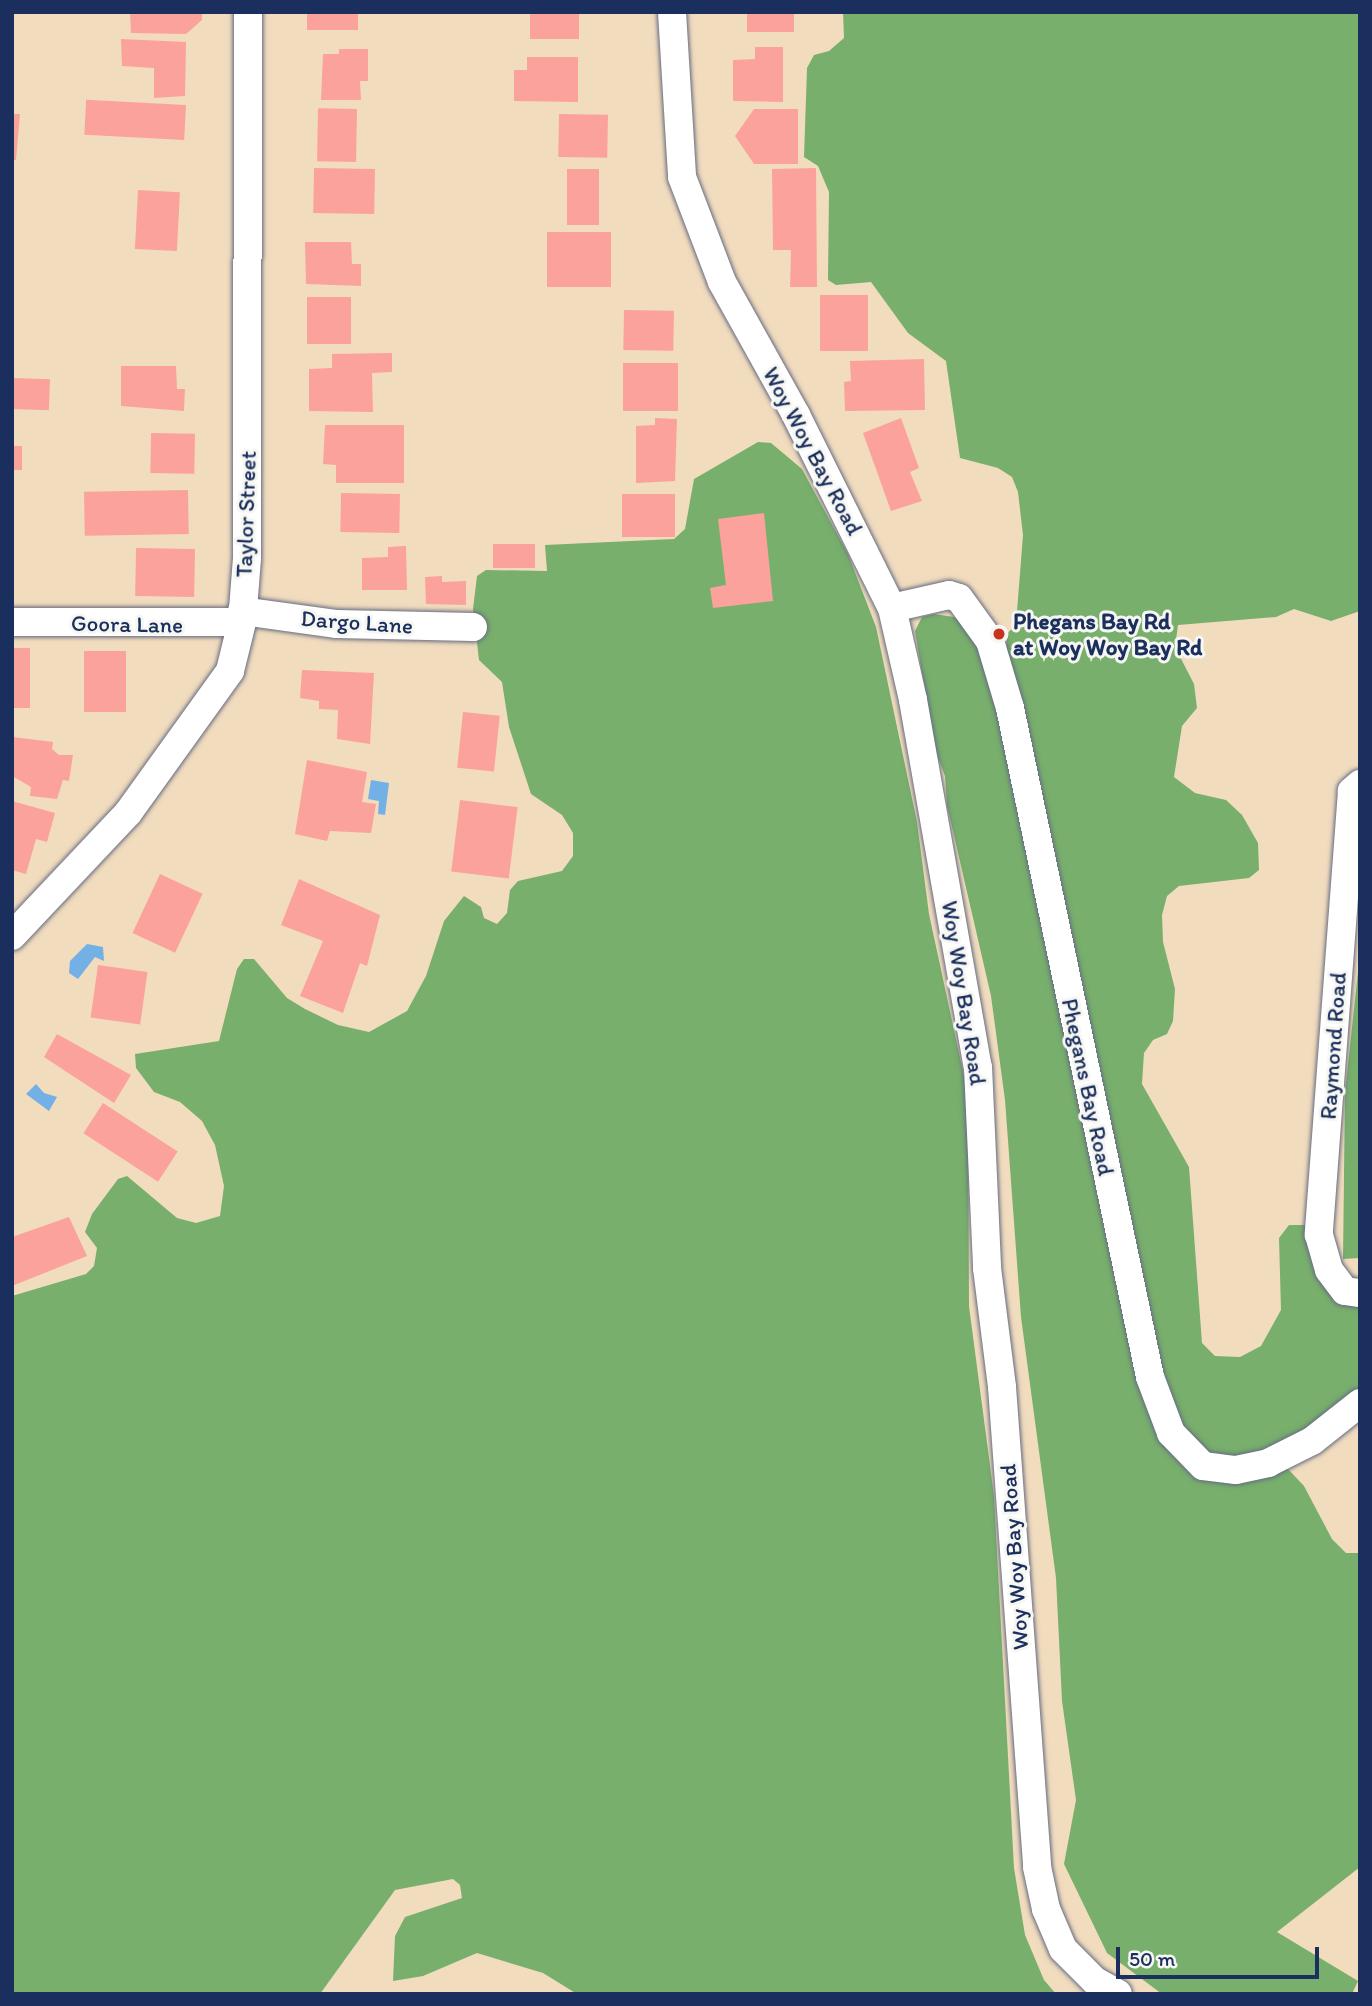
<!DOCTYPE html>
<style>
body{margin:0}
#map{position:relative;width:1372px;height:2006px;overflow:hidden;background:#f2dcbe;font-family:Itim,sans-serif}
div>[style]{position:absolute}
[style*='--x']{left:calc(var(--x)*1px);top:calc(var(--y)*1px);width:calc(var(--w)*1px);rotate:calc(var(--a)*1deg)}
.forest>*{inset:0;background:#78af6c}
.water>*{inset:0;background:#73b0e5}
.building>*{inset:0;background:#fca29d;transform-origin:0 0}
.roads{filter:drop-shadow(0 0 2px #666c80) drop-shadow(0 0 2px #666c80)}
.minor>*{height:28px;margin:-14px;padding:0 14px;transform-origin:14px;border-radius:14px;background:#fff}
.dots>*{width:19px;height:19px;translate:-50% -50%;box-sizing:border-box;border:4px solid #f6f6f2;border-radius:50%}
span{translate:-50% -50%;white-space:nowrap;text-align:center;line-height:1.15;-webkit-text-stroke:6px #f6f6f2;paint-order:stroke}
.street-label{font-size:23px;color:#1b2f5e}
.poi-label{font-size:23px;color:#1b2f5e;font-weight:700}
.left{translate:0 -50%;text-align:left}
.frame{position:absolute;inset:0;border:14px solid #1b2f5e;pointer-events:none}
.scale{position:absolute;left:1116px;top:1947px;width:203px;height:32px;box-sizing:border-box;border:4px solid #1b2f5e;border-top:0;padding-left:9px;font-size:21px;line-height:24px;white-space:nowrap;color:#1b2f5e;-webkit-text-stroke:5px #f6f6f2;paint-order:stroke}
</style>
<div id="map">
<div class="forest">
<div style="clip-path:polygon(843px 12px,1360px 12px,1360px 611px,1331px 621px,1294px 609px,1276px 617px,1178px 625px,1175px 647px,1194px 684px,1197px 708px,1182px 726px,1174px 777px,1195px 793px,1226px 800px,1242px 815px,1258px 843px,1259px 870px,1249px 878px,1179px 886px,1167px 896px,1162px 915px,1163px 942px,1175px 989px,1173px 1021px,1167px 1034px,1153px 1040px,1144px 1053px,1142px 1084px,1189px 1167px,1202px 1343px,1215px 1356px,1240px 1357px,1261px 1346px,1281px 1310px,1279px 1238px,1289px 1225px,1308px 1225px,1360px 1305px,1360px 1388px,1295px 1438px,1232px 1461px,1208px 1457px,1180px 1430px,1160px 1375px,1006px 665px,1007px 634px,1016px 624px,1023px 535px,1018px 492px,1012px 477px,998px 468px,960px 458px,946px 361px,908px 333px,871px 282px,836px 285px,828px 280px,829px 192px,818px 166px,804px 157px,807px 68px,814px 55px,829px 51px,844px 38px)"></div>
<div style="clip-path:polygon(758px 442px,771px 443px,802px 469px,848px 554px,876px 627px,917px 822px,929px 914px,968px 1095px,969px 1306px,994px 1496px,1014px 1868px,1025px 1935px,1044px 1980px,1056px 1994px,577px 1994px,543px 1973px,477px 1953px,423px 1976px,393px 1981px,395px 1936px,405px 1917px,462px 1898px,460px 1885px,453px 1879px,395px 1890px,320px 1994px,12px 1994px,12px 1296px,86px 1274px,94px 1266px,97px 1248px,85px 1232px,92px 1214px,118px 1179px,127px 1176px,177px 1218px,196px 1223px,220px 1216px,224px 1186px,215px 1145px,202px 1121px,180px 1102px,154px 1092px,136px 1068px,135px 1054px,219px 1041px,237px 969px,244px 959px,254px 959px,287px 998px,305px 1009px,338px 1025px,369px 1032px,407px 1011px,426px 976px,444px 921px,464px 896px,481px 907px,484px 918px,497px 924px,507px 913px,510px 890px,518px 881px,562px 871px,573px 856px,573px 833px,562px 815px,531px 794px,509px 727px,502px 682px,479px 660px,473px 609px,477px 576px,486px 570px,547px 571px,545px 545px,674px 539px,685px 529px,694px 479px)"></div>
<div style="clip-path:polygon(934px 614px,954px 617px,969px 626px,983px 651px,1165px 1441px,1267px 1474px,1288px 1469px,1304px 1486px,1332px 1539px,1346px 1553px,1360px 1553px,1360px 1867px,1277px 1932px,1358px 1981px,1352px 1994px,1162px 1994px,1107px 1953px,1064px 1864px,1076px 1800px,1062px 1701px,1056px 1578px,1021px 1317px,1005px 1100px,991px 996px,947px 805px,945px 776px,935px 750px,915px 631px,922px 617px)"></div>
<div style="clip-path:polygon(1360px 953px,1360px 1258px,1343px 1259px,1345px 1093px)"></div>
</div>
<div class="water">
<div style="clip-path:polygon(371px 780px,389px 783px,385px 815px,378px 814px,379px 801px,368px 799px)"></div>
<div style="clip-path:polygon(87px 944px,103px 947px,104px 961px,95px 957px,78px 979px,69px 973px,70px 961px)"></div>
<div style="clip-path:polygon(36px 1084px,44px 1093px,57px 1097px,49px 1111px,26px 1094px)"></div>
</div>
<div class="building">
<div style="clip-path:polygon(130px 12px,202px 12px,202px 20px,186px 34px,131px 33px)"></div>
<div style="left:307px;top:12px;width:51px;height:18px"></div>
<div style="left:530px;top:12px;width:49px;height:27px"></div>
<div style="left:747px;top:12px;width:47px;height:20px"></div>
<div style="clip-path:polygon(121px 39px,186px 42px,185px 96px,154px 98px,154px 68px,122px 66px)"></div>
<div style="clip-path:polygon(755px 47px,783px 47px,783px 102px,733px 101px,733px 60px,755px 59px)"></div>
<div style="clip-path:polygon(339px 49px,368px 49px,368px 81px,360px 81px,361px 100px,321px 100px,323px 54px,339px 54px)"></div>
<div style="clip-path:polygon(527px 57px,578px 57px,578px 102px,514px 101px,514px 70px,527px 70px)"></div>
<div style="left:186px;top:105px;width:35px;height:100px;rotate:93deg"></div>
<div style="left:357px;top:109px;width:53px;height:39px;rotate:91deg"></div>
<div style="clip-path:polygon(754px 109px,798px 109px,798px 164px,754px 164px,735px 136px)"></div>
<div style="clip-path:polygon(12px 114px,20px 114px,16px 160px,12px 160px)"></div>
<div style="left:559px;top:114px;width:49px;height:43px;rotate:1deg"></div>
<div style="left:314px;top:168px;width:61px;height:45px;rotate:1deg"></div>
<div style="clip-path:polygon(816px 168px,817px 287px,790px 287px,791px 250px,773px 250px,772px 169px)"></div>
<div style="left:599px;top:169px;width:56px;height:32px;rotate:90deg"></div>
<div style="left:138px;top:190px;width:42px;height:59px;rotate:3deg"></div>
<div style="left:547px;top:232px;width:64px;height:55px"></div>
<div style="clip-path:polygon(305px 242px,351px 242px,352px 264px,361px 264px,361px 286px,306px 284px)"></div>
<div style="left:868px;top:295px;width:56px;height:48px;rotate:90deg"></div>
<div style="left:307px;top:297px;width:44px;height:47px"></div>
<div style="left:624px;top:310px;width:50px;height:40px;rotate:1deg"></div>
<div style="clip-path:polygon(392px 353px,392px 372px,372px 373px,373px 412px,309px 411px,309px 369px,332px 368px,332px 354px)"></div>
<div style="clip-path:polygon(924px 359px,925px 410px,845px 411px,844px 382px,851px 381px,850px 361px)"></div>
<div style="left:678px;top:363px;width:48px;height:55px;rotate:90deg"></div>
<div style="clip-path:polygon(121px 366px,176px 366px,177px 389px,185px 389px,184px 411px,121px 406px)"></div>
<div style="left:12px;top:378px;width:38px;height:31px;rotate:2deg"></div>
<div style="clip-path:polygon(655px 418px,677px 419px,675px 481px,636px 483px,636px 426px,655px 425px)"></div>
<div style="clip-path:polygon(901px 418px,919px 468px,910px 472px,922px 501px,891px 511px,863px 433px)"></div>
<div style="clip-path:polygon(325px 425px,404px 425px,404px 483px,336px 483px,336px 465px,323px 464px)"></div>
<div style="left:151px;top:433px;width:44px;height:40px;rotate:1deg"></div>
<div style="left:22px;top:446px;width:24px;height:10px;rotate:90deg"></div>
<div style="left:188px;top:490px;width:44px;height:104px;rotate:89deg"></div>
<div style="left:341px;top:493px;width:59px;height:39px;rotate:1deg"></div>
<div style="left:622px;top:494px;width:53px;height:43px"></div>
<div style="clip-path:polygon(764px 513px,773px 601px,713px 608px,710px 588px,726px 585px,718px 519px)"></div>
<div style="left:493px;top:544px;width:42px;height:24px"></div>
<div style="clip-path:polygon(406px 546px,407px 590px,362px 590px,362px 558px,388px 557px,388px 547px)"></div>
<div style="left:195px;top:549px;width:48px;height:59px;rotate:91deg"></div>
<div style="clip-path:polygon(442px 576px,442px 582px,466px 581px,466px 605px,426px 604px,425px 577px)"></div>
<div style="left:12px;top:648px;width:18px;height:60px"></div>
<div style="left:84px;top:651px;width:42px;height:61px"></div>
<div style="clip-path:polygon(302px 670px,374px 673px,370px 744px,337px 739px,338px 710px,319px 709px,319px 701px,300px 698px)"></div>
<div style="left:463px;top:712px;width:37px;height:56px;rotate:6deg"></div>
<div style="clip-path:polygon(13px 737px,53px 742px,52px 749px,59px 755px,73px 755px,69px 781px,63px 780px,57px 799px,30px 796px,31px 787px,12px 776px)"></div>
<div style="clip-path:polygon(307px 760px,367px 772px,362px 802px,376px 804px,371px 833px,330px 831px,327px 841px,295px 834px)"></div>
<div style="left:460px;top:800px;width:58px;height:72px;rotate:7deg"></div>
<div style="clip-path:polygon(12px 801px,55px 813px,47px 842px,36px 839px,26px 874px,12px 870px)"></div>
<div style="left:160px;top:874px;width:47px;height:65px;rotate:25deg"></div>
<div style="clip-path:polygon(299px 879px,380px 915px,367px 966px,360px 963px,343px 1013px,300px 996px,323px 941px,281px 925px)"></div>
<div style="left:98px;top:965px;width:50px;height:53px;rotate:8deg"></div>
<div style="clip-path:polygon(57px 1034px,131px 1075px,114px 1103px,44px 1057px)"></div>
<div style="left:103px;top:1103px;width:89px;height:36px;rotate:33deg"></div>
<div style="clip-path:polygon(69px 1217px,87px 1256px,12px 1286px,12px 1237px)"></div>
</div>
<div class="roads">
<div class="minor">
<div style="--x:672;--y:12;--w:165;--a:86.5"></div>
<div style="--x:682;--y:177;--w:112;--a:69.1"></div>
<div style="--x:722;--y:282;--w:152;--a:60.9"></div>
<div style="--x:796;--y:415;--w:216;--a:63.6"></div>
<div style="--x:892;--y:608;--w:94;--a:77.1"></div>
<div style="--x:913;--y:700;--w:373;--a:80"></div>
<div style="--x:978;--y:1067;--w:201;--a:87.4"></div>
<div style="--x:987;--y:1268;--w:120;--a:82.8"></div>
<div style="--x:1002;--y:1387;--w:481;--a:85.8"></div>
<div style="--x:1037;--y:1867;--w:43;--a:77.9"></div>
<div style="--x:1046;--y:1909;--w:43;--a:67"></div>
<div style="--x:1063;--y:1949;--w:45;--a:45"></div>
<div style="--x:1095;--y:1981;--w:26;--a:29"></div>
<div style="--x:892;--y:608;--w:58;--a:-12.8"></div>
<div style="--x:949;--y:595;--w:10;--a:17"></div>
<div style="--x:959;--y:598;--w:53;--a:54.2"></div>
<div style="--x:990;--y:641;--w:70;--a:73.4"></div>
<div style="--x:1010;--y:708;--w:683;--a:78.18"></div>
<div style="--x:1150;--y:1377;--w:60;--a:69.4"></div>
<div style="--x:1171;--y:1433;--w:46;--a:45.9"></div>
<div style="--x:1203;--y:1466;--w:33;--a:7"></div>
<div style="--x:1236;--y:1470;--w:33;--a:-12"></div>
<div style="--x:1268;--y:1463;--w:49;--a:-26.6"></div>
<div style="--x:1312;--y:1441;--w:61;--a:-38.4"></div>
<div style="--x:242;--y:611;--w:96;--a:7.8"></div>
<div style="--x:337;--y:624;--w:136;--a:1.3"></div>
<div style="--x:12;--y:622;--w:230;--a:0"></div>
<div style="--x:1360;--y:784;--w:11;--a:139"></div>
<div style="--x:1352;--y:791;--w:445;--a:94.3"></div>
<div style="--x:1319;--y:1235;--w:36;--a:74"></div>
<div style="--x:1329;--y:1270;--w:26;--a:53"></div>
<div style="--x:1345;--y:1291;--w:15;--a:8"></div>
<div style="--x:12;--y:936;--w:169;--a:-46.7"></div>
<div style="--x:128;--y:813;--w:175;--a:-54.3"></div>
<div style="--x:230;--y:671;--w:50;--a:-76.2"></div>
<div style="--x:242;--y:622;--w:64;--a:-85.5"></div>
<div style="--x:247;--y:558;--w:546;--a:-89.9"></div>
</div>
</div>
<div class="dots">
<div style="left:999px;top:634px;background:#c8321e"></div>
</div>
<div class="street-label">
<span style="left:813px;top:451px;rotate:62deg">Woy Woy Bay Road</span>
<span style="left:246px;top:514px;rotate:-88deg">Taylor Street</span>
<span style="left:357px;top:622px;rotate:4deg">Dargo Lane</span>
<span style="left:127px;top:624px;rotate:1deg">Goora Lane</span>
<span style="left:964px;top:993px;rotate:81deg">Woy Woy Bay Road</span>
<span style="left:1333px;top:1046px;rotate:-86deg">Raymond Road</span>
<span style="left:1088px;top:1087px;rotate:78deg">Phegans Bay Road</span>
<span style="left:1014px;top:1557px;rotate:-94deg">Woy Woy Bay Road</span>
</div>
<div class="poi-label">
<span class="left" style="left:1013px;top:634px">Phegans Bay Rd<br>at Woy Woy Bay Rd</span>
</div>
<div class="frame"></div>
<div class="scale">50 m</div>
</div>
